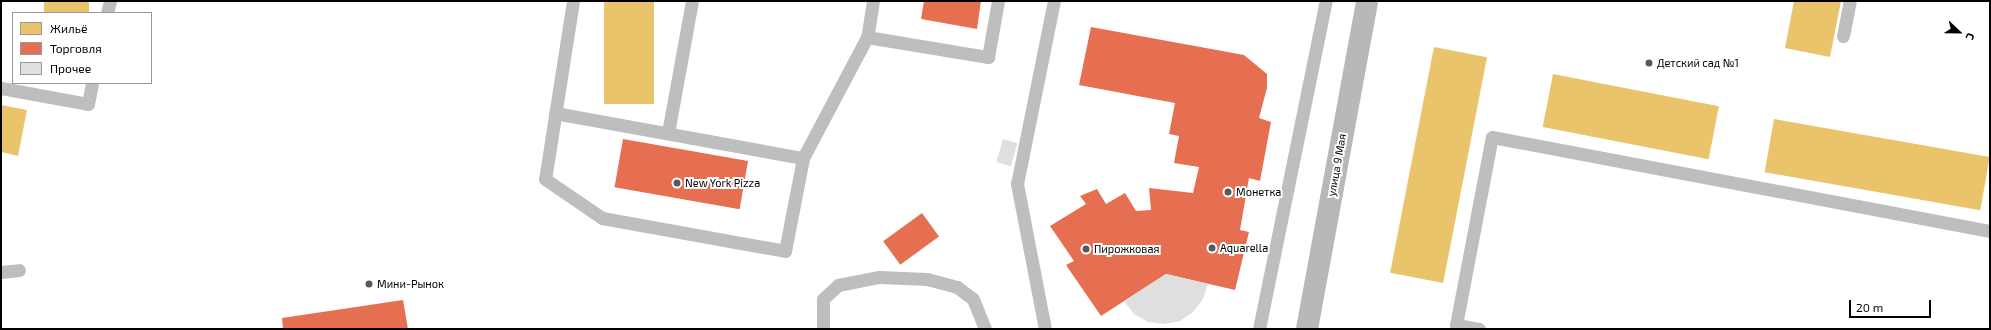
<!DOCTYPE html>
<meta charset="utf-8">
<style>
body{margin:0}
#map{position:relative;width:1991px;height:330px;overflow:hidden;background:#fff;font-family:"Exo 2",sans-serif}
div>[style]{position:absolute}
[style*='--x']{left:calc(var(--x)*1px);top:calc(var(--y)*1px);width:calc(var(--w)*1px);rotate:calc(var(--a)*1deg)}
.homes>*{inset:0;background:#e9c46a;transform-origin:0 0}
.shops>*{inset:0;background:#e76f51;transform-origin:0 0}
.building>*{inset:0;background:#dfdfdf;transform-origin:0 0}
.lane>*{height:13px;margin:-6.5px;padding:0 6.5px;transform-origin:6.5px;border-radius:6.5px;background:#bebebe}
.secondary>*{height:22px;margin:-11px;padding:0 11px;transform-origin:11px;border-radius:11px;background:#b8b8b8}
.dots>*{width:11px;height:11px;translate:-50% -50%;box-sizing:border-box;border:2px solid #fff;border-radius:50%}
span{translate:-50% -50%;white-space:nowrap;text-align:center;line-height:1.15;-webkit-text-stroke:4px #fff;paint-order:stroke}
.poi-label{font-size:11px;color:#000}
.left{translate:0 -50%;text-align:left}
.street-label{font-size:11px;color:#000}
.frame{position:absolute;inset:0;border:2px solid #000;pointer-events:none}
.legend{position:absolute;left:12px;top:12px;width:140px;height:72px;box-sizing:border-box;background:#fff;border:1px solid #999;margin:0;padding:5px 7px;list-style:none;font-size:12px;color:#000}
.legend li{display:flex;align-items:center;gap:8px;height:20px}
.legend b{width:20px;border:1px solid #999}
.north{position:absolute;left:1939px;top:12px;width:40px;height:40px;-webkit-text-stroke:3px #fff;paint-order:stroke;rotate:112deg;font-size:11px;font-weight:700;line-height:16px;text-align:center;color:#000}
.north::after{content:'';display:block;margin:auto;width:14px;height:18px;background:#000;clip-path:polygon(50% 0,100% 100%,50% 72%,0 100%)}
.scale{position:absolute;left:1849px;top:300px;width:82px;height:18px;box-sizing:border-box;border:2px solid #000;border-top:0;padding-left:5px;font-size:12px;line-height:14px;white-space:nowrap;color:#000;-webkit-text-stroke:3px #fff;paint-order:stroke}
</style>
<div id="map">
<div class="homes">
<div style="left:44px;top:1px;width:45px;height:12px"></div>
<div style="left:604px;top:1px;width:50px;height:103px"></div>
<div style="clip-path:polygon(1794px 1px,1841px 1px,1830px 57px,1785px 48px)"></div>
<div style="left:1434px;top:47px;width:54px;height:230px;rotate:11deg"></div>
<div style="left:1553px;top:74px;width:169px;height:54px;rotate:11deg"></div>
<div style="clip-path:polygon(1px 105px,27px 110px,18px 156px,1px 152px)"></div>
<div style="left:1774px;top:119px;width:219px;height:54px;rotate:10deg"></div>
</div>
<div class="shops">
<div style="clip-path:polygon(924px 1px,981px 1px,977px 29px,921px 19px)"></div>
<div style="clip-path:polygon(1091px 27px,1244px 55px,1267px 74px,1267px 88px,1259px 118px,1271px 122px,1260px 181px,1249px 178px,1240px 230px,1249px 232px,1235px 290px,1166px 274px,1101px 316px,1066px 265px,1074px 261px,1050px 226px,1086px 204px,1080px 196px,1097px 189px,1106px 204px,1125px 193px,1136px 211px,1151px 210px,1149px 188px,1193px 193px,1199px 167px,1174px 163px,1179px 136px,1169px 134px,1175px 103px,1079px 85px)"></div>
<div style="left:623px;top:139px;width:127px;height:49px;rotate:10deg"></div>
<div style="left:922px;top:213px;width:29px;height:48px;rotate:54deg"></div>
<div style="clip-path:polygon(403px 300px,408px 329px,283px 329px,282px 318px)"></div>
</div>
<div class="building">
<div style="left:1003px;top:139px;width:15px;height:24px;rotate:16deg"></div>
<div style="clip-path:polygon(1166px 274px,1208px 284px,1203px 299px,1193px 312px,1180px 321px,1164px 324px,1148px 322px,1134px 314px,1124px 301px)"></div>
</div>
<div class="lane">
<div style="--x:573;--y:1;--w:180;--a:98.9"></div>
<div style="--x:545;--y:179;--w:69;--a:34.4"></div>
<div style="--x:602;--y:218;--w:186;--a:10.2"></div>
<div style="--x:785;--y:251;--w:95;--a:-79"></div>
<div style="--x:873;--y:1;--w:36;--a:99"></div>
<div style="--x:867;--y:37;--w:123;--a:9.4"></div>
<div style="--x:988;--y:57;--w:57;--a:-79.9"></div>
<div style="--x:107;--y:13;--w:12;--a:-76"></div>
<div style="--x:1843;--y:36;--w:36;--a:-79"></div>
<div style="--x:1;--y:88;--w:88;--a:10.4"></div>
<div style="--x:88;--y:104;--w:21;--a:-79"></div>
<div style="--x:555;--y:113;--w:252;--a:10.3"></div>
<div style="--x:803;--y:158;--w:137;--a:-62.1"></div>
<div style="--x:668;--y:133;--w:134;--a:-79.7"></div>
<div style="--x:1;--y:272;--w:18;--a:-6"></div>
<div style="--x:823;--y:329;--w:30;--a:-90"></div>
<div style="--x:823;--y:299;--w:21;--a:-43"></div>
<div style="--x:838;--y:285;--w:42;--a:-11"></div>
<div style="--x:879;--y:277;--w:48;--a:2.4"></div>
<div style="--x:927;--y:279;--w:31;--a:15"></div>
<div style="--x:957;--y:287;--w:20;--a:37"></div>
<div style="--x:973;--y:299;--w:32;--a:68"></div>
<div style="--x:1045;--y:329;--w:148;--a:-100.9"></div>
<div style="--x:1017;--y:184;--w:187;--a:-78.6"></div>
<div style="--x:1259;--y:329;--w:335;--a:-78.5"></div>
<div style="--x:1479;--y:329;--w:23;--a:-170"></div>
<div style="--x:1456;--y:325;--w:191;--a:-79.2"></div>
<div style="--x:1492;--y:137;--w:507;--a:10.69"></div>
</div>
<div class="secondary">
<div style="--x:1307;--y:329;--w:333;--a:-79.6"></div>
</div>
<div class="dots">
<div style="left:1649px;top:63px;background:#595959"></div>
<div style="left:677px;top:183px;background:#595959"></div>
<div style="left:1228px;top:192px;background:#595959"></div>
<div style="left:1212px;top:248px;background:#595959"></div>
<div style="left:1086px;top:249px;background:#595959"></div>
<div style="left:369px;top:284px;background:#595959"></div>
</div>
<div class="poi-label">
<span class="left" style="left:1657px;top:63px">Детский сад №1</span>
<span class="left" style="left:685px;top:183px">New York Pizza</span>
<span class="left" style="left:1236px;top:192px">Монетка</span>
<span class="left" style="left:1220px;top:248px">Aquarella</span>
<span class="left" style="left:1094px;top:249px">Пирожковая</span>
<span class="left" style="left:377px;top:284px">Мини-Рынок</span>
</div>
<div class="street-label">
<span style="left:1337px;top:165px;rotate:-80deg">улица 9 Мая</span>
</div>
<div class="frame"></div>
<ul class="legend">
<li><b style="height:11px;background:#e9c46a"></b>Жильё</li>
<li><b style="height:11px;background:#e76f51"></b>Торговля</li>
<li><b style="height:11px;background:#dfdfdf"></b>Прочее</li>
</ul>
<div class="north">С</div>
<div class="scale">20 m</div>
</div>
